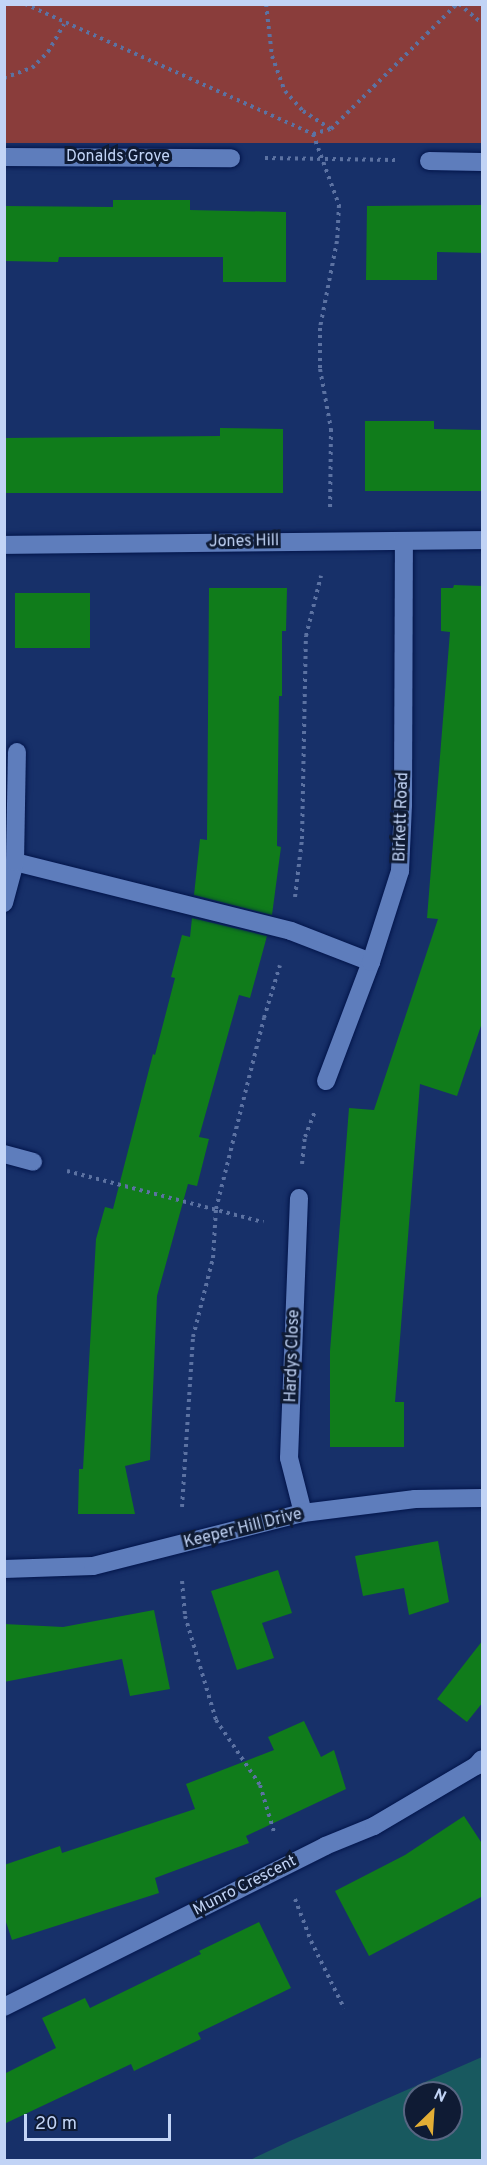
<!DOCTYPE html>
<style>
body{margin:0}
#map{position:relative;width:487px;height:2165px;overflow:hidden;background:#173069;font-family:Overpass,sans-serif}
div>[style]{position:absolute}
[style*='--x']{left:calc(var(--x)*1px);top:calc(var(--y)*1px);width:calc(var(--w)*1px);rotate:calc(var(--a)*1deg)}
.green>*{inset:0;background:#8a3d3b;transform-origin:0 0}
.water>*{inset:0;background:#18595f}
.building>*{inset:0;background:#107c1b;transform-origin:0 0}
.path>*{height:4px;margin-top:-2px;transform-origin:0;background:repeating-linear-gradient(90deg,#5c72a2 0 3px,transparent 0 7.5px)}
.roads{filter:drop-shadow(0 0 2px #03154b) drop-shadow(0 0 2px #03154b)}
.lane>*{height:18px;margin:-9px;padding:0 9px;transform-origin:9px;border-radius:9px;background:#5e7dbc}
.street>*{height:18px;margin:-9px;padding:0 9px;transform-origin:9px;border-radius:9px;background:#5e7dbc}
span{translate:-50% -50%;white-space:nowrap;text-align:center;line-height:1.15;-webkit-text-stroke:6px #0f1b34;paint-order:stroke}
.street-label{font-size:16px;color:#c2d4f6}
.frame{position:absolute;inset:0;border:6px solid #c2d4f6;pointer-events:none}
.north{position:absolute;left:403px;top:2081px;width:60px;height:60px;box-sizing:border-box;background:#0f1b34;border:2px solid #576582;border-radius:50%;rotate:25deg;font-size:16px;font-weight:700;line-height:24px;text-align:center;color:#c2d4f6}
.north::after{content:'';display:block;margin:auto;width:21px;height:27px;background:#e3ae35;clip-path:polygon(50% 0,100% 100%,50% 72%,0 100%)}
.scale{position:absolute;left:24px;top:2114px;width:147px;height:27px;box-sizing:border-box;border:3px solid #c2d4f6;border-top:0;padding-left:8px;font-size:18px;line-height:21px;white-space:nowrap;color:#c2d4f6;-webkit-text-stroke:4px #0f1b34;paint-order:stroke}
</style>
<div id="map">
<div class="green">
<div style="left:5px;top:4px;width:477px;height:139px"></div>
</div>
<div class="water">
<div style="clip-path:polygon(evenodd,482px 2057px,482px 2160px,250px 2160px,290px 2141px,482px 2057px,415px 2093px,451px 2093px,451px 2129px,415px 2129px,415px 2093px)"></div>
</div>
<div class="building">
<div style="clip-path:polygon(113px 200px,190px 200px,190px 210px,286px 212px,286px 282px,223px 282px,223px 257px,59px 257px,58px 262px,4px 261px,4px 206px,113px 207px)"></div>
<div style="clip-path:polygon(483px 205px,483px 253px,437px 252px,437px 280px,366px 280px,367px 206px)"></div>
<div style="clip-path:polygon(365px 421px,434px 421px,434px 429px,483px 430px,483px 491px,365px 491px)"></div>
<div style="clip-path:polygon(220px 428px,283px 429px,283px 493px,4px 493px,4px 438px,220px 436px)"></div>
<div style="clip-path:polygon(454px 585px,483px 586px,483px 1020px,457px 1096px,420px 1084px,395px 1402px,404px 1402px,404px 1447px,330px 1447px,330px 1351px,349px 1108px,374px 1110px,438px 919px,427px 918px,450px 632px,441px 631px,441px 588px,453px 588px)"></div>
<div style="clip-path:polygon(209px 588px,287px 588px,286px 631px,282px 631px,282px 696px,279px 696px,277px 846px,281px 847px,272px 915px,194px 895px,200px 839px,207px 840px)"></div>
<div style="left:15px;top:593px;width:75px;height:55px"></div>
<div style="clip-path:polygon(192px 918px,267px 936px,250px 998px,239px 995px,199px 1137px,209px 1139px,197px 1186px,188px 1184px,157px 1296px,150px 1460px,125px 1466px,135px 1514px,78px 1514px,79px 1469px,83px 1469px,96px 1239px,105px 1207px,113px 1209px,153px 1054px,155px 1055px,175px 978px,171px 977px,182px 935px,190px 937px)"></div>
<div style="clip-path:polygon(438px 1541px,449px 1602px,409px 1615px,404px 1588px,363px 1596px,355px 1556px)"></div>
<div style="clip-path:polygon(278px 1570px,292px 1613px,262px 1623px,274px 1658px,237px 1670px,211px 1591px)"></div>
<div style="clip-path:polygon(154px 1610px,170px 1689px,130px 1696px,122px 1659px,4px 1682px,4px 1624px,63px 1627px)"></div>
<div style="clip-path:polygon(483px 1640px,483px 1702px,467px 1722px,437px 1699px)"></div>
<div style="clip-path:polygon(304px 1721px,321px 1757px,334px 1750px,346px 1789px,246px 1836px,249px 1843px,155px 1878px,159px 1893px,12px 1940px,4px 1916px,4px 1865px,60px 1846px,62px 1853px,195px 1809px,186px 1784px,274px 1750px,268px 1737px)"></div>
<div style="clip-path:polygon(464px 1816px,483px 1845px,483px 1896px,369px 1956px,335px 1891px,405px 1855px)"></div>
<div style="clip-path:polygon(259px 1922px,291px 1988px,198px 2033px,201px 2039px,134px 2071px,131px 2064px,4px 2124px,4px 2074px,56px 2048px,42px 2018px,85px 1998px,90px 2008px,201px 1954px,199px 1951px)"></div>
</div>
<div class="path">
<div style="--x:25;--y:4;--w:316;--a:24.3"></div>
<div style="--x:313;--y:134;--w:19;--a:-16"></div>
<div style="--x:331;--y:129;--w:177;--a:-44.8"></div>
<div style="--x:266;--y:4;--w:52;--a:83.4"></div>
<div style="--x:272;--y:56;--w:37;--a:70"></div>
<div style="--x:285;--y:91;--w:27;--a:48"></div>
<div style="--x:303;--y:111;--w:33;--a:33"></div>
<div style="--x:459;--y:4;--w:30;--a:40"></div>
<div style="--x:4;--y:78;--w:30;--a:-20"></div>
<div style="--x:32;--y:68;--w:23;--a:-45"></div>
<div style="--x:48;--y:52;--w:32;--a:-60"></div>
<div style="--x:313;--y:134;--w:76;--a:69.9"></div>
<div style="--x:339;--y:205;--w:36;--a:93"></div>
<div style="--x:337;--y:241;--w:89;--a:101.1"></div>
<div style="--x:320;--y:328;--w:41;--a:90"></div>
<div style="--x:320;--y:369;--w:61;--a:79.6"></div>
<div style="--x:331;--y:429;--w:78;--a:90.7"></div>
<div style="--x:265;--y:158;--w:130;--a:0.9"></div>
<div style="--x:295;--y:897;--w:58;--a:-83.1"></div>
<div style="--x:302;--y:839;--w:203;--a:-88.9"></div>
<div style="--x:306;--y:636;--w:62;--a:-76"></div>
<div style="--x:302;--y:1164;--w:27;--a:-84"></div>
<div style="--x:305;--y:1137;--w:26;--a:-69"></div>
<div style="--x:67;--y:1171;--w:203;--a:14.6"></div>
<div style="--x:182;--y:1507;--w:170;--a:-86.3"></div>
<div style="--x:193;--y:1337;--w:81;--a:-75.8"></div>
<div style="--x:213;--y:1258;--w:49;--a:-86.5"></div>
<div style="--x:216;--y:1209;--w:197;--a:-75.9"></div>
<div style="--x:264;--y:1018;--w:55;--a:-73.2"></div>
<div style="--x:182;--y:1581;--w:35;--a:85"></div>
<div style="--x:185;--y:1616;--w:109;--a:73.4"></div>
<div style="--x:216;--y:1720;--w:78;--a:55.9"></div>
<div style="--x:260;--y:1785;--w:49;--a:73.4"></div>
<div style="--x:295;--y:1899;--w:45;--a:69.1"></div>
<div style="--x:311;--y:1941;--w:75;--a:63.8"></div>
</div>
<div class="roads">
<div class="lane">
<div style="--x:15;--y:862;--w:284;--a:14"></div>
<div style="--x:291;--y:931;--w:86;--a:21.2"></div>
<div style="--x:4;--y:903;--w:42;--a:-75"></div>
<div style="--x:15;--y:862;--w:110;--a:-89"></div>
</div>
<div class="street">
<div style="--x:4;--y:157;--w:227;--a:0.3"></div>
<div style="--x:429;--y:161;--w:53;--a:1.1"></div>
<div style="--x:4;--y:545;--w:478;--a:-0.6"></div>
<div style="--x:326;--y:1081;--w:127;--a:-69.3"></div>
<div style="--x:371;--y:962;--w:96;--a:-72.3"></div>
<div style="--x:400;--y:871;--w:66;--a:-87.4"></div>
<div style="--x:403;--y:805;--w:264;--a:-89.8"></div>
<div style="--x:4;--y:1154;--w:30;--a:15"></div>
<div style="--x:299;--y:1198;--w:260;--a:92.2"></div>
<div style="--x:289;--y:1458;--w:57;--a:75.7"></div>
<div style="--x:4;--y:1569;--w:89;--a:-1.9"></div>
<div style="--x:93;--y:1566;--w:217;--a:-14.2"></div>
<div style="--x:303;--y:1513;--w:113;--a:-7.1"></div>
<div style="--x:415;--y:1499;--w:67;--a:-0.9"></div>
<div style="--x:4;--y:2007;--w:359;--a:-26.6"></div>
<div style="--x:325;--y:1846;--w:53;--a:-22.2"></div>
<div style="--x:374;--y:1826;--w:118;--a:-30.5"></div>
<div style="--x:476;--y:1766;--w:9;--a:-49"></div>
</div>
</div>
<div class="street-label">
<span style="left:118px;top:157px">Donalds Grove</span>
<span style="left:244px;top:542px;rotate:-1deg">Jones Hill</span>
<span style="left:402px;top:817px;rotate:-88deg">Birkett Road</span>
<span style="left:293px;top:1356px;rotate:-88deg">Hardys Close</span>
<span style="left:243px;top:1529px;rotate:-14deg">Keeper Hill Drive</span>
<span style="left:245px;top:1886px;rotate:-27deg">Munro Crescent</span>
</div>
<div class="frame"></div>
<div class="north">N</div>
<div class="scale">20 m</div>
</div>
